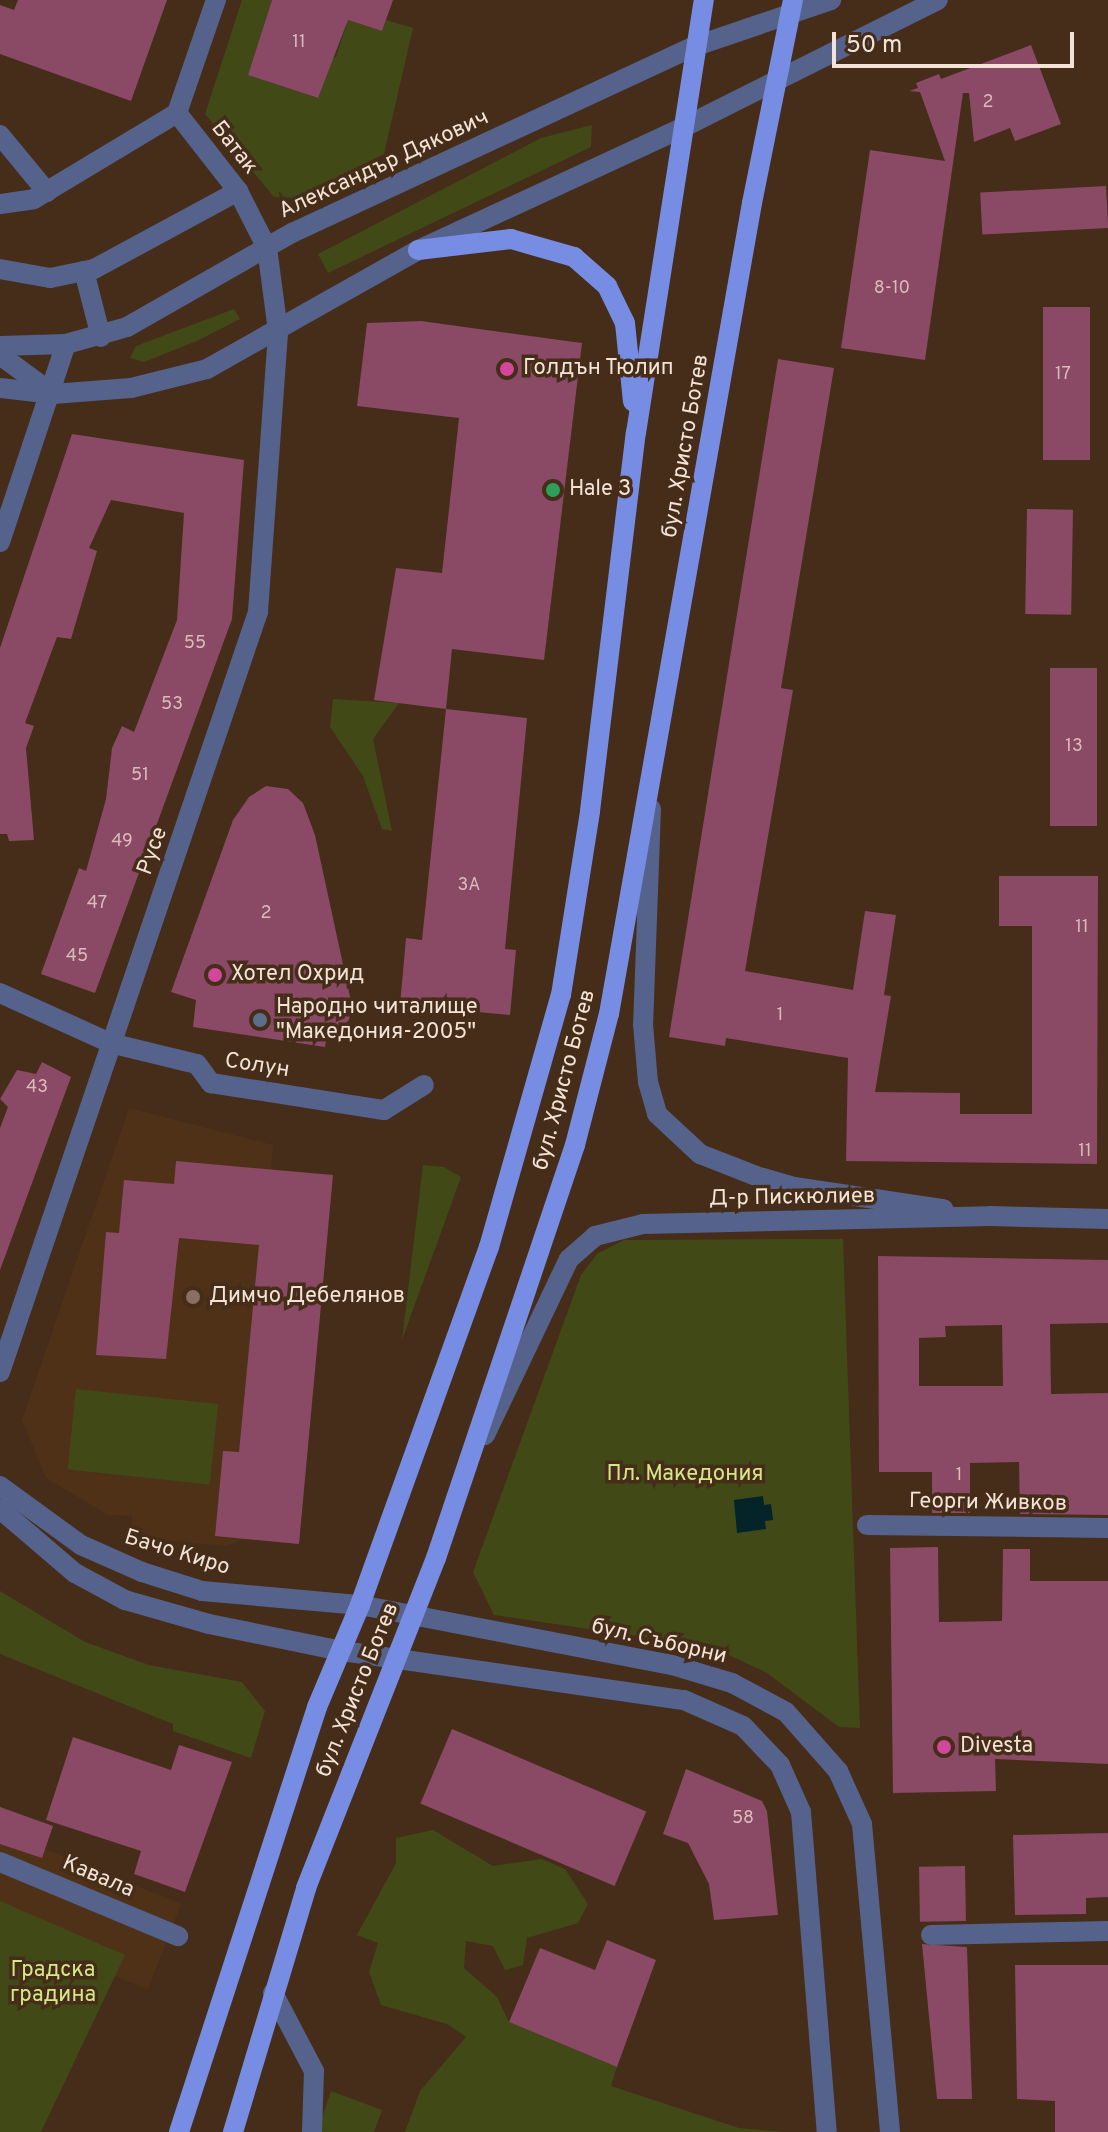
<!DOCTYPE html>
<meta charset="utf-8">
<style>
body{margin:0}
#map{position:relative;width:1108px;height:2132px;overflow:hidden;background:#452d19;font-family:Overpass,sans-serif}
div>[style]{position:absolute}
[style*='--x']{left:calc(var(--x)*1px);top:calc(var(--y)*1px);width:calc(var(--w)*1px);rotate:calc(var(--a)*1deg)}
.built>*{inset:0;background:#4f3118}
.green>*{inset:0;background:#414917;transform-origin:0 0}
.water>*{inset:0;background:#042429}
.building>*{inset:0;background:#8a4964;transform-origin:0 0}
.minor>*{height:20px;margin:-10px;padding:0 10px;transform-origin:10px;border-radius:10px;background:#55628c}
.major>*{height:20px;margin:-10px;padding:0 10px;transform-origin:10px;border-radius:10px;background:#778de4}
.dots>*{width:22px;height:22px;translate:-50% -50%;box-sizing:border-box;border:4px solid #452d19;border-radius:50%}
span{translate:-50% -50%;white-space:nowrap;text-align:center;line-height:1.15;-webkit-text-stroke:7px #452d19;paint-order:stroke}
.number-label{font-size:18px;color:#d9bcba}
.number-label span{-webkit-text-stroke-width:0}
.street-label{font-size:22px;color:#f3e3d7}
.poi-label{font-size:22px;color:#f3e3d7}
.left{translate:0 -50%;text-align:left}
.park-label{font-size:22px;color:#d6e886}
.scale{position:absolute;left:832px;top:32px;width:242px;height:36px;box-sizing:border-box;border:4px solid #f3e3d7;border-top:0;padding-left:10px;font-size:24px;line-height:28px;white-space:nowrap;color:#f3e3d7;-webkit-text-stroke:6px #452d19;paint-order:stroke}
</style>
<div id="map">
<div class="built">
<div style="clip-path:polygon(129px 1108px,273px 1145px,271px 1170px,333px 1175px,299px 1544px,245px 1539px,225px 1546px,132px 1537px,132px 1516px,108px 1515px,46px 1478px,22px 1420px)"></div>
<div style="clip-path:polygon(0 1831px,181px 1904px,148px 1989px,0 1932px)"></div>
</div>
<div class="green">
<div style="clip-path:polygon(242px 0,272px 0,248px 75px,317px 98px,327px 55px,336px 57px,346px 26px,332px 15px,382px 31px,386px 20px,413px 28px,384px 154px,297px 198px,274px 197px,205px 114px)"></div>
<div style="clip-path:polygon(592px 125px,591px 147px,328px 273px,318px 254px,541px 138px)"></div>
<div style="clip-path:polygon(234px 309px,240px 319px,199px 340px,144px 362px,130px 358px,136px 346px)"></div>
<div style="clip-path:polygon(333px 699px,399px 703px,373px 739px,392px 831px,382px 829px,363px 776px,330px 727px)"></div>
<div style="clip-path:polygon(423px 1165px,444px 1167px,461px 1177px,402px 1340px)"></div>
<div style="clip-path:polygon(843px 1239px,860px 1728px,839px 1727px,767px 1673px,729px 1655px,676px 1642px,494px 1615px,473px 1572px,581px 1275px,597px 1254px,624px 1240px)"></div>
<div style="left:76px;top:1389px;width:143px;height:81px;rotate:6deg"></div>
<div style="clip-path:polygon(0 1591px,85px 1642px,149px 1665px,242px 1682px,265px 1711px,251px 1758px,173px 1731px,173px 1724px,0 1654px)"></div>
<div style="clip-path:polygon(433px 1830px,493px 1866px,542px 1859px,565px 1869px,588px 1904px,578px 1923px,527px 1938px,523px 1965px,505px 1970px,493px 1946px,466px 1941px,464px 1968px,497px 1997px,509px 2022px,617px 2067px,611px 2086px,739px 2128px,786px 2132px,405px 2132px,420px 2091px,466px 2037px,447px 2024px,381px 2005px,369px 1972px,378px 1943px,357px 1935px,396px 1863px,396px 1838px)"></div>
<div style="clip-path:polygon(0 1901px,125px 1955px,41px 2132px,0 2132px)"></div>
<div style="clip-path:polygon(331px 2091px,382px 2110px,374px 2132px,317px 2132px)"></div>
</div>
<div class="water">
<div style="clip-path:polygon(763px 1496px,764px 1505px,771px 1504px,773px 1520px,765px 1521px,766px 1529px,737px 1533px,734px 1500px)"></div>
</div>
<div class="building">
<div style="clip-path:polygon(18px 0,167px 0,131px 101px,0 54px,0 5px,14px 10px)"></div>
<div style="clip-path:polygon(272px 0,393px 0,382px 31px,348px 20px,318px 98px,248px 75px)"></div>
<div style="clip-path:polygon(1031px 45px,1061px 124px,1015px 141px,1010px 128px,974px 142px,969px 93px,963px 93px,925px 360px,841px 348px,870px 150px,945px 161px,920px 92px,909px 91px,918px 88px,916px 83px,939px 74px,941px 79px)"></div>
<div style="left:1106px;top:186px;width:42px;height:126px;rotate:87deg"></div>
<div style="left:1043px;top:307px;width:47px;height:153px"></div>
<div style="clip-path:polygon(421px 321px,582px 343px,544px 660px,452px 649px,446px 709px,374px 700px,396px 568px,442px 573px,459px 418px,357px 406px,367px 323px)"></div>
<div style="clip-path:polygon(778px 359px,834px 368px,781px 688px,793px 690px,745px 971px,853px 990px,865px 911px,896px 915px,884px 995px,891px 996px,875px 1092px,960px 1093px,960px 1114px,1032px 1114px,1032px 926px,999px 926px,999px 876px,1098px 876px,1097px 1164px,846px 1161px,848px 1058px,726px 1038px,725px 1046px,669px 1037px)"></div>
<div style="clip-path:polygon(72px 434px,244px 460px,232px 619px,95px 993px,41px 974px,79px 868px,86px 871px,106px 799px,112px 748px,122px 726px,134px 732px,177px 620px,184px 513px,111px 500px,89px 548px,97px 551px,71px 639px,57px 637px,25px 723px,34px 726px,26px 748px,34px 840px,9px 841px,7px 834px,0 834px,0 648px)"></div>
<div style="left:1027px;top:509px;width:46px;height:105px;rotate:1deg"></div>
<div style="left:1050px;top:668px;width:47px;height:158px"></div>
<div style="clip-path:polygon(446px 709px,527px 718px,505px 949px,516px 950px,510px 1015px,400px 1005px,406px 938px,422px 940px)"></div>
<div style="clip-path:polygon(266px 786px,288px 789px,303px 803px,315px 835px,352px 1006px,349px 1020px,339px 1030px,328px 1029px,325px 1047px,193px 1027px,196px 1000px,171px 992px,233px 820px,249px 797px)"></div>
<div style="clip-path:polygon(42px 1062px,71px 1077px,0 1270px,0 1128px,8px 1107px,0 1099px,17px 1070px,36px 1074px)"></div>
<div style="clip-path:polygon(176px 1161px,333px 1175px,299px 1544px,215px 1536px,223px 1451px,239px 1452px,259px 1245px,179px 1238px,166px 1359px,96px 1355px,106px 1232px,119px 1233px,124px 1180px,174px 1184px)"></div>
<div style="clip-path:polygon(evenodd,878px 1256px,1108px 1260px,1108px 1323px,1050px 1324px,1051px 1394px,1108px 1393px,1108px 1515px,1020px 1514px,1019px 1462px,970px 1463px,970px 1513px,932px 1513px,932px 1472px,879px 1472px,878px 1256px,1002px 1325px,1003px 1386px,919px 1386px,919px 1338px,946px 1337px,945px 1326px,1002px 1325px)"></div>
<div style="clip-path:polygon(938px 1547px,939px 1622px,1002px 1621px,1003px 1549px,1030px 1549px,1030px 1581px,1108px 1581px,1108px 1764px,995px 1759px,996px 1791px,893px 1793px,890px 1548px)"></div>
<div style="left:452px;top:1729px;width:211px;height:81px;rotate:23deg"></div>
<div style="clip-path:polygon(73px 1737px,171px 1770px,179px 1745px,232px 1762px,185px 1892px,134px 1874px,141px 1851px,46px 1820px)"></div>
<div style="clip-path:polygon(686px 1769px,762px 1801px,767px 1811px,778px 1915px,714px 1920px,709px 1884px,688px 1843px,663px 1834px)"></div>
<div style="clip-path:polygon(0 1807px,53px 1826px,42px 1858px,0 1844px)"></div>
<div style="clip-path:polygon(1108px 1833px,1108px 1897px,1086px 1898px,1086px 1914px,1015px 1915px,1013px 1835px)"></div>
<div style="left:965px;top:1866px;width:55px;height:46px;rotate:89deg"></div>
<div style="clip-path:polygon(607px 1940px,656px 1960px,617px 2067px,509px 2022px,540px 1948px,595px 1970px)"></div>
<div style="clip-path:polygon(922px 1944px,967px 1947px,972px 2099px,937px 2099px)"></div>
<div style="clip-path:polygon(1015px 1965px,1108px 1965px,1108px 2132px,1055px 2132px,1055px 2101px,1017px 2099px)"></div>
</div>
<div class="minor">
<div style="--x:0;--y:135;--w:74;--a:50.5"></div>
<div style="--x:0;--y:204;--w:34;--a:-8"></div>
<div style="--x:34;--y:199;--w:167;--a:-31"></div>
<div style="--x:0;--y:269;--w:51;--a:10.2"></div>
<div style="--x:50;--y:278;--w:45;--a:-11.6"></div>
<div style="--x:94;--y:269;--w:164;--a:-28.4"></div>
<div style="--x:84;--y:271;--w:68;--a:75.6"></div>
<div style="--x:0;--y:346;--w:66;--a:-1.7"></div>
<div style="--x:66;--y:344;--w:63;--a:-15.6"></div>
<div style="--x:127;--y:327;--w:190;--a:-29.7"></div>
<div style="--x:292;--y:233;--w:442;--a:-24.9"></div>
<div style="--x:693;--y:47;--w:146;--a:-18.8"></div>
<div style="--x:0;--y:355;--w:66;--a:36.3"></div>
<div style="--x:0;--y:388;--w:53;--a:6.5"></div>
<div style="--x:53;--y:394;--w:78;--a:-4.4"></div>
<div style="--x:131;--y:388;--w:78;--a:-14"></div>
<div style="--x:207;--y:369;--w:242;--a:-29.4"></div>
<div style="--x:418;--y:250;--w:291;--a:-24.8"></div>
<div style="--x:682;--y:128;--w:286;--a:-26.6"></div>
<div style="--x:0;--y:542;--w:209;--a:-71.6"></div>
<div style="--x:651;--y:809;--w:215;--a:92.1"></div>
<div style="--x:643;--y:1024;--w:58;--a:85.1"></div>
<div style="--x:648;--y:1082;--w:33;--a:74"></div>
<div style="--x:657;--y:1114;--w:59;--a:42.9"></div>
<div style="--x:700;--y:1154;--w:60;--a:21.4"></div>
<div style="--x:756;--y:1176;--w:40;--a:16"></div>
<div style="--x:794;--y:1187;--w:151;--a:8.4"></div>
<div style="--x:0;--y:993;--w:121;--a:24.4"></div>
<div style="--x:110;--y:1043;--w:89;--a:13.6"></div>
<div style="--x:197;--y:1064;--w:24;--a:54"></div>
<div style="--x:211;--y:1083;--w:175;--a:8.9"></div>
<div style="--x:384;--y:1110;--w:47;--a:-32"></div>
<div style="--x:0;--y:1372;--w:803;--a:-71.25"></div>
<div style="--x:258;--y:612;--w:282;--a:-85.9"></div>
<div style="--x:278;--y:331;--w:84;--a:-97.5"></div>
<div style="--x:267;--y:248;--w:64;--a:-117"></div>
<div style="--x:238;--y:191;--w:99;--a:-128"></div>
<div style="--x:177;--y:113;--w:120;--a:-71"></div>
<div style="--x:485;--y:1435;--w:195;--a:-64.5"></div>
<div style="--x:569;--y:1259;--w:35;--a:-41"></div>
<div style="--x:595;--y:1236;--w:49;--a:-14"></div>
<div style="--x:643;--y:1224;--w:347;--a:-1.3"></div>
<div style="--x:990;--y:1216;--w:118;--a:1.5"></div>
<div style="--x:0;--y:1486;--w:100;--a:36.1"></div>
<div style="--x:81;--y:1545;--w:67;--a:23.9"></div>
<div style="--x:142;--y:1572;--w:63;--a:17.6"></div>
<div style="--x:202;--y:1591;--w:159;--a:5.1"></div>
<div style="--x:360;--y:1605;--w:318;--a:10.9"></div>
<div style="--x:672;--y:1665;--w:63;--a:16.7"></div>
<div style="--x:732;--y:1683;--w:61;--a:28.2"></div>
<div style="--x:786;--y:1712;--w:79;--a:48.6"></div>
<div style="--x:838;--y:1771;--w:58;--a:65.6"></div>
<div style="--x:862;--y:1824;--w:309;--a:84.8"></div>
<div style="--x:0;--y:1509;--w:99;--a:40.5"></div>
<div style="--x:75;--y:1573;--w:57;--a:28.4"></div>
<div style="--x:125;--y:1600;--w:87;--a:15.9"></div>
<div style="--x:209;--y:1624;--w:136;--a:11.5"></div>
<div style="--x:342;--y:1651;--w:345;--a:8.2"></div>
<div style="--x:684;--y:1700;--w:64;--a:23.8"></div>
<div style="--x:743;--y:1726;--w:54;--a:46.5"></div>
<div style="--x:780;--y:1765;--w:51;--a:65.9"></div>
<div style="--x:801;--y:1812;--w:321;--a:85.4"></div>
<div style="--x:867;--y:1525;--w:241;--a:0.7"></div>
<div style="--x:0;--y:1862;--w:193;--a:22.6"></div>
<div style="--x:931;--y:1935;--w:177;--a:-1.3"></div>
<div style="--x:273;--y:1993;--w:88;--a:62.3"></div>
<div style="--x:314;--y:2071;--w:61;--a:91.9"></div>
</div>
<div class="major">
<div style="--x:418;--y:250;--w:94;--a:-6.7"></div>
<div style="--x:511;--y:239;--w:66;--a:15.9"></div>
<div style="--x:574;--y:257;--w:44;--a:41.3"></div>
<div style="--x:607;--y:286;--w:41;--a:64.1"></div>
<div style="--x:625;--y:323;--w:79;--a:84.2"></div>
<div style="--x:179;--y:2132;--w:447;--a:-72"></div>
<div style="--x:317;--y:1707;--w:111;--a:-67.1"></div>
<div style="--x:360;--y:1605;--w:381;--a:-70.2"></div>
<div style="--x:489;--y:1247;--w:262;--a:-74.1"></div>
<div style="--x:561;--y:995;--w:186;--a:-81"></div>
<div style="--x:590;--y:811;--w:381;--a:-83.1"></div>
<div style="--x:636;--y:433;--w:438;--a:-81.1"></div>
<div style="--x:233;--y:2132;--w:255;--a:-73.3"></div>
<div style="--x:306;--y:1888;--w:355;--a:-68.5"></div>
<div style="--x:436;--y:1558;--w:436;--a:-71.4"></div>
<div style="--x:575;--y:1145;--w:135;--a:-75.5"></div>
<div style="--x:609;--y:1014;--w:824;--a:-80"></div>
<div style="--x:752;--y:203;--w:207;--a:-78.6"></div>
</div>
<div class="dots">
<div style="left:507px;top:369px;background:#d1479c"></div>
<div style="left:553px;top:490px;background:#2e9e5b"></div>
<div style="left:215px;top:975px;background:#d1479c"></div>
<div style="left:260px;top:1020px;background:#5c6f8a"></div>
<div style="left:193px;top:1297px;background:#8d6e63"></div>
<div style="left:944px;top:1747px;background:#d1479c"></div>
</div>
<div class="number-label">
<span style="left:299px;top:43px">11</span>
<span style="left:988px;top:103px">2</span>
<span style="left:892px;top:289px">8-10</span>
<span style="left:1063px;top:375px">17</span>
<span style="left:195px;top:644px">55</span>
<span style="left:172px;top:705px">53</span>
<span style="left:1074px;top:747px">13</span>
<span style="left:140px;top:776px">51</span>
<span style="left:122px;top:842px">49</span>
<span style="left:469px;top:886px">3А</span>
<span style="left:97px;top:904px">47</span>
<span style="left:266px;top:914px">2</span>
<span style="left:1082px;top:928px">11</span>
<span style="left:77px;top:957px">45</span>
<span style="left:780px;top:1016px">1</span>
<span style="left:37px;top:1088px">43</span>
<span style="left:1085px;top:1152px">11</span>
<span style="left:959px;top:1476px">1</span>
<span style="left:743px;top:1819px">58</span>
</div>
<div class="street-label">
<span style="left:234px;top:148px;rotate:52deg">Батак</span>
<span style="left:384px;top:165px;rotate:-25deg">Александър Дякович</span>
<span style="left:686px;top:446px;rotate:-80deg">бул. Христо Ботев</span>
<span style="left:153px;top:851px;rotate:-70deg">Русе</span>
<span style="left:257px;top:1066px;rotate:9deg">Солун</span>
<span style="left:565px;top:1080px;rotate:-75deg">бул. Христо Ботев</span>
<span style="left:792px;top:1198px;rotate:-1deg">Д-р Пискюлиев</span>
<span style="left:988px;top:1503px;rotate:1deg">Георги Живков</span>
<span style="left:177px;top:1553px;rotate:17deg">Бачо Киро</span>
<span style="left:659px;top:1642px;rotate:13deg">бул. Съборни</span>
<span style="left:358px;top:1690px;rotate:-68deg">бул. Христо Ботев</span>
<span style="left:98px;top:1877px;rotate:23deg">Кавала</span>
</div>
<div class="poi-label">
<span class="left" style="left:523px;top:369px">Голдън Тюлип</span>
<span class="left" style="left:569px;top:490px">Hale 3</span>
<span class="left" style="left:231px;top:975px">Хотел Охрид</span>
<span class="left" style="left:276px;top:1020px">Народно читалище<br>"Македония-2005"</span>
<span class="left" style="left:209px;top:1297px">Димчо Дебелянов</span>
<span class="left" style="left:960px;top:1747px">Divesta</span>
</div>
<div class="park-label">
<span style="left:685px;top:1475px">Пл. Македония</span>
<span style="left:53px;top:1983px">Градска<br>градина</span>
</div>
<div class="scale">50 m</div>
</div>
